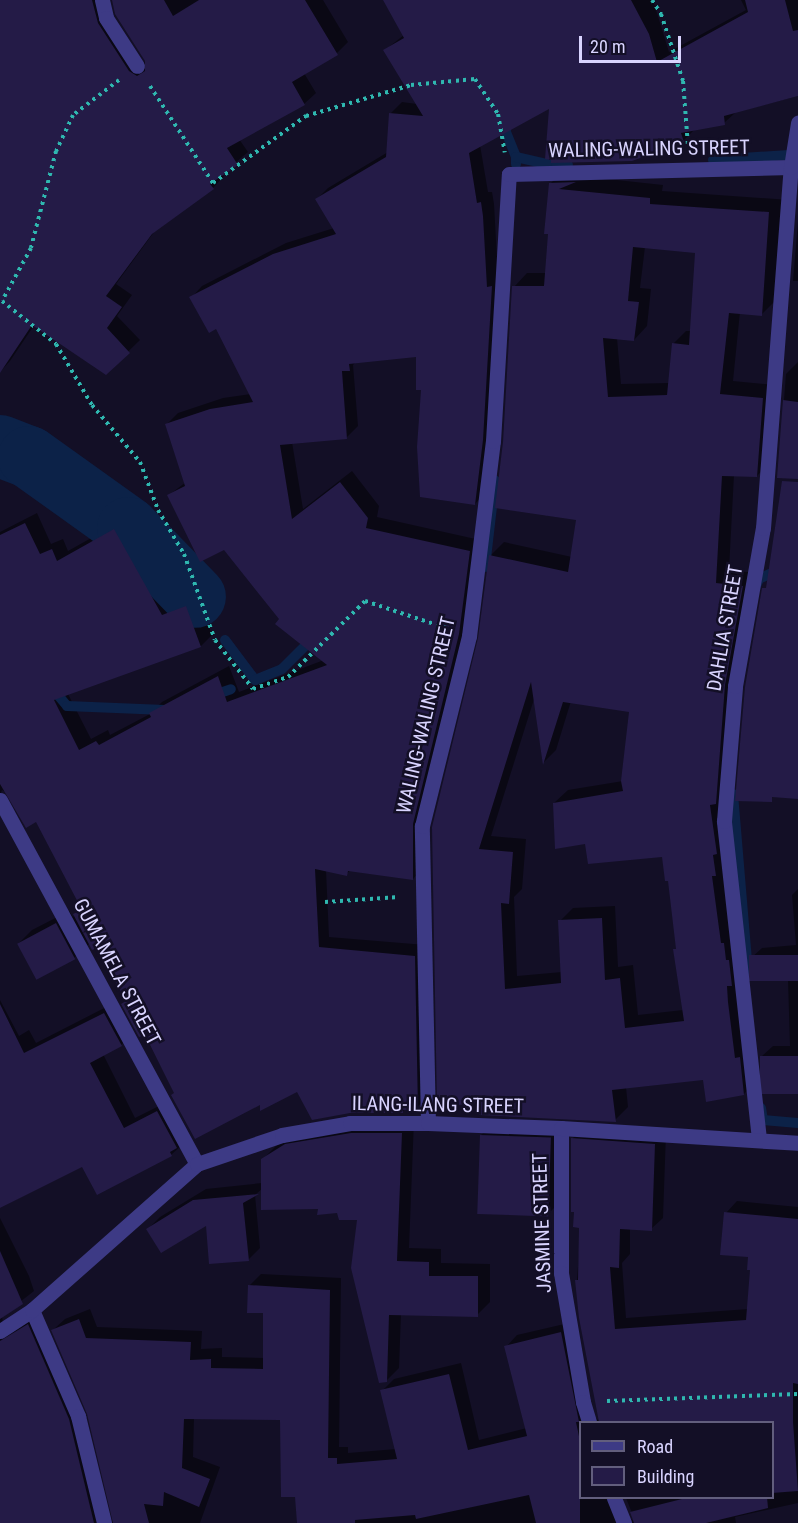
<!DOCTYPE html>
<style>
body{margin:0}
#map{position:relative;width:798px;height:1523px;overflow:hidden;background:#130f26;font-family:"Roboto Condensed",sans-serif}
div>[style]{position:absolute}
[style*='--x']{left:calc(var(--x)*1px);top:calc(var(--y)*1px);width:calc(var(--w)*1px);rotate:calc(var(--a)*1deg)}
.shadow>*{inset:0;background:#0007}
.stream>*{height:10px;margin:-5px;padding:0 5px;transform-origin:5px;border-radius:5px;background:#0c2248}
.river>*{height:62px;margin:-31px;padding:0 31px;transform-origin:31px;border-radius:31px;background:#0c2248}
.building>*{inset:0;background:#241b47;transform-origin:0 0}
.path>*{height:4px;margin-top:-2px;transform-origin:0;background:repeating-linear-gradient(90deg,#2fb8b0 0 3px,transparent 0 7.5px)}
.minor>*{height:15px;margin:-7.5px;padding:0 7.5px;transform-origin:7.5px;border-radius:7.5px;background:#3d3a85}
span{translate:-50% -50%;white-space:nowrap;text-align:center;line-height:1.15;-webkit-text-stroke:5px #130f26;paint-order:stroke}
.street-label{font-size:20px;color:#d9d4ff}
.legend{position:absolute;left:579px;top:1421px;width:195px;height:78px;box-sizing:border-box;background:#130f26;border:2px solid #625e7d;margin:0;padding:8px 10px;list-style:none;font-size:18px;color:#d9d4ff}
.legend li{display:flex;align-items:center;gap:12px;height:30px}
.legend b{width:30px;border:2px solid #625e7d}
.scale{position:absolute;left:579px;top:36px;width:102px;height:27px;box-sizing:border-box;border:3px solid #d9d4ff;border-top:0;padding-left:8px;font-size:18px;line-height:21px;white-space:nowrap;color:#d9d4ff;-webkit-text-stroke:4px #130f26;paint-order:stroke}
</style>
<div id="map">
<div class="shadow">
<div style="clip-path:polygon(0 0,106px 0,109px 12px,140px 60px,147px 64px,113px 0,323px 0,348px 42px,337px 53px,304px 73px,316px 93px,304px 104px,239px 139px,248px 152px,222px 174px,224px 176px,213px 188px,157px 228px,116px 284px,132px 295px,117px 316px,140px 340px,106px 373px,35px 324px,10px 361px,0 372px)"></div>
<div style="clip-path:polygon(384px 0,653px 0,669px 52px,746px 10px,741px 0,798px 0,798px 96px,736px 112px,724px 123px,695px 129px,684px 140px,632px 160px,550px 107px,480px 145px,488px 192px,492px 192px,494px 204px,498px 276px,486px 492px,475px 504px,423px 389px,418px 355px,357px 361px,353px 365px,358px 426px,346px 438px,292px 442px,303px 509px,352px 471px,379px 506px,377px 517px,480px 540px,470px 622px,423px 811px,424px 867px,413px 879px,351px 870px,346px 874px,326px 870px,329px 937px,426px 945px,429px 1096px,417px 1107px,405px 1109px,402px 1112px,297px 1090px,262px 1103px,175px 1093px,98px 946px,90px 943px,74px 958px,19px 943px,32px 930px,69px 911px,73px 917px,82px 907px,36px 820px,10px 794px,2px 790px,0 795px,0 532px,37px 513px,51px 544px,63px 539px,68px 551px,125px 519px,174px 604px,197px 595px,212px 635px,201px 646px,68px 694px,91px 739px,108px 730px,110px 735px,150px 714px,162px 702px,229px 666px,239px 692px,324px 660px,281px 619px,224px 548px,169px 495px,186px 482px,167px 424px,178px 413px,223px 398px,251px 394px,217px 327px,191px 298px,202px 286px,286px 243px,334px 228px,317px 199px,328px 188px,388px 152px,390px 114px,402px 102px,417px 104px,385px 50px,404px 35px)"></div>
<div style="clip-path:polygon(evenodd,564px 170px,580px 176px,663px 185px,662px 191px,790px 200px,775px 301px,762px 314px,740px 312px,733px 381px,776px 385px,770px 462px,757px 476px,734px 475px,729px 570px,755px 573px,723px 794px,757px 1080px,744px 1094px,704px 1078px,626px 1087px,628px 1107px,615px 1120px,480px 1101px,439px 1105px,480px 638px,490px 556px,504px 542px,572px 557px,578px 519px,504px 442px,514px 287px,527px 273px,547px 273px,551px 183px,564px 170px,645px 247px,697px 252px,692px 331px,686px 331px,673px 344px,669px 383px,621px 384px,617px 338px,634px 340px,647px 326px,651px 289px,640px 288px,645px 247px,564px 170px,535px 696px,544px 762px,556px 750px,571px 701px,631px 710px,623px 781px,568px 790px,554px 803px,587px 843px,663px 855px,669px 879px,683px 1010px,638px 1015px,633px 965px,618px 967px,615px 906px,573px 908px,560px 921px,562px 972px,517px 976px,514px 897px,522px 889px,526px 839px,491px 836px,535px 696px)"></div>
<div style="clip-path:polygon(798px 222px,798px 281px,793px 281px)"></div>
<div style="clip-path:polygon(798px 362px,798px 476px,778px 477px,786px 374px)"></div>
<div style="clip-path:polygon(798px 889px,798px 1092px,761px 1057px,773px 1046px,790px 1046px,788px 980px,750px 959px,762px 948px,796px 945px,792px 895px)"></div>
<div style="clip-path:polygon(0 1000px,19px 1036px,29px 1030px,36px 1043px,116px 1002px,133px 1034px,121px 1045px,103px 1054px,135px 1118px,169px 1101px,183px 1144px,171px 1155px,83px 1165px,0 1208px)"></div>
<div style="clip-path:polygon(414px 1120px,409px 1248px,441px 1249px,441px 1263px,490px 1264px,490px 1302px,477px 1315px,401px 1314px,399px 1368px,386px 1381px,359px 1219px,263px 1188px,255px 1195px,260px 1248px,248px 1260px,207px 1224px,148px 1229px,160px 1217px,206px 1189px,262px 1183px,262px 1160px,276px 1146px,299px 1132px)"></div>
<div style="clip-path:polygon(495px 1122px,564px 1124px,564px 1198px,551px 1211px,481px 1135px)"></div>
<div style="clip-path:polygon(584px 1127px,666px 1133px,663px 1218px,651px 1229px,630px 1228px,630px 1254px,622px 1263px,626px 1318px,748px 1309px,752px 1269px,750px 1256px,726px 1213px,737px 1201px,798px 1207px,798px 1503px,735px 1517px,736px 1523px,636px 1523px,626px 1498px,772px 1498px,772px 1422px,600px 1422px,580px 1318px,577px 1280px,581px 1226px,572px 1139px)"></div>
<div style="clip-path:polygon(0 1218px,29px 1276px,34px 1291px,2px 1316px,3px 1324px,39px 1314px,106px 1514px,113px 1521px,115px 1521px,89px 1413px,53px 1330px,65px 1319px,90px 1309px,97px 1327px,202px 1331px,201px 1349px,222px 1348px,222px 1357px,264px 1358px,264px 1312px,249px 1286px,261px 1274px,341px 1278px,339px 1447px,348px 1447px,348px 1453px,396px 1449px,382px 1391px,394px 1379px,461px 1363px,479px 1440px,527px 1428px,506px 1347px,517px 1335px,573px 1322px,591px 1413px,600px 1422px,580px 1422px,580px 1498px,619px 1498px,626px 1515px,636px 1523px,299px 1523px,297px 1495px,281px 1419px,194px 1418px,193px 1457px,220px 1467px,200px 1523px,0 1523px)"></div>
</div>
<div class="stream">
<div style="--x:506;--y:120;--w:12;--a:90"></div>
<div style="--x:506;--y:132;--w:27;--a:68"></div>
<div style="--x:713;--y:160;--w:76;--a:-3.8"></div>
<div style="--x:516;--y:164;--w:7;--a:-90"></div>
<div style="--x:516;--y:157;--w:41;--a:12.7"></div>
<div style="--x:556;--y:166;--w:12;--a:-5"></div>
<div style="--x:485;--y:567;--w:87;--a:-83.4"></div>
<div style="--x:755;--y:588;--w:10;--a:-66"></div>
<div style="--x:759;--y:579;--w:14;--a:-25"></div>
<div style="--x:772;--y:573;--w:20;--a:-3"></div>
<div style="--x:792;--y:572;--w:8;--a:-40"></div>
<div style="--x:225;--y:640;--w:50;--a:53.1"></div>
<div style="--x:255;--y:680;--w:29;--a:-22"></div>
<div style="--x:282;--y:669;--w:45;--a:-45"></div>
<div style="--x:52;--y:688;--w:23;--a:50"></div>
<div style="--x:67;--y:706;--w:98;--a:2.3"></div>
<div style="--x:211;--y:696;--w:21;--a:-19"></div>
<div style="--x:733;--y:794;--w:180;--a:85.2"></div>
<div style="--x:761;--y:1108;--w:12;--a:81"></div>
<div style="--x:763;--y:1120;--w:35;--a:5"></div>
</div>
<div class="river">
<div style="--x:0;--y:446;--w:31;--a:21"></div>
<div style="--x:29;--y:457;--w:122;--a:35.6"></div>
<div style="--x:128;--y:528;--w:96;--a:45.8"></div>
</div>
<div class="building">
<div style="clip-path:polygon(0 0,92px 0,98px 23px,129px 71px,137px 76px,145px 71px,145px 61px,115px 14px,112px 0,164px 0,173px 16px,199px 0,305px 0,338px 55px,292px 82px,305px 105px,227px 148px,238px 165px,210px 184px,214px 189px,152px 234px,106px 296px,122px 307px,107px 328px,130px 353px,106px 375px,32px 325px,0 373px)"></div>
<div style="clip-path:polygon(383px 0,631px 0,649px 34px,657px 62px,748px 12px,745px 0,785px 0,793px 31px,798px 30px,798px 96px,724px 116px,725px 125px,681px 133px,684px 142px,632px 161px,551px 163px,551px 160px,545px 159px,549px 109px,469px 153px,477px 203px,481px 202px,483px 216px,487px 287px,492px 286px,483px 440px,475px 505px,420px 497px,417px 447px,421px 390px,416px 390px,416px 357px,349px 364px,350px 371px,342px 371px,347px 439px,280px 445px,292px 519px,340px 482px,368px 518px,366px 528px,470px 551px,459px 634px,413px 824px,413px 880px,348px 871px,347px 876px,315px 869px,319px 947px,415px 956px,418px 1109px,403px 1110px,403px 1113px,350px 1113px,312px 1120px,297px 1092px,260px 1111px,260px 1105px,195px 1139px,171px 1095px,174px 1093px,145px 1035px,139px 1037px,121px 1004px,126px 1001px,97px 948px,92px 950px,73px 914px,82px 910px,36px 822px,26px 828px,0 784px,0 535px,25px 523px,40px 554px,52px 549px,57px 561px,114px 529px,162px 615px,186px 606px,201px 647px,54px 700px,79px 750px,96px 741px,99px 745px,151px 717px,149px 713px,218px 676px,227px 702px,327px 665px,275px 624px,279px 619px,224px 550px,200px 562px,167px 495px,185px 486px,165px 424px,210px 409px,253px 402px,216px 329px,209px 333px,189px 297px,273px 254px,336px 234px,315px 199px,386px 157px,389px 113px,423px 116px,383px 50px,404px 38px)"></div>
<div style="clip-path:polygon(evenodd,576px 182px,559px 189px,650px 198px,650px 204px,769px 212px,762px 316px,729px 313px,720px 394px,763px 398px,757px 477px,722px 476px,716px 583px,743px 586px,725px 685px,716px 804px,710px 805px,717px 854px,713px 855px,716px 876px,712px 876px,721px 943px,724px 943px,726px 960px,729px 960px,732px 986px,727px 986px,728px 1002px,735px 1058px,740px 1057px,744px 1095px,706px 1102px,703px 1080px,612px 1090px,616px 1122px,479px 1115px,479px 1103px,437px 1107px,432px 827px,478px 638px,489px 555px,568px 572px,576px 520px,495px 508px,503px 442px,512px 286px,544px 286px,548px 234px,544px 234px,549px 183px,576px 182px,633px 247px,695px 253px,689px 345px,672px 343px,667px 395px,608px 397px,603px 338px,634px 341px,639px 302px,628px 301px,633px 247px,576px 182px,531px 682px,543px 765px,563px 702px,629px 712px,621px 781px,623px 791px,553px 803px,555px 849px,585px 844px,588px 864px,662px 857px,665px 881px,668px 881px,676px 949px,673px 949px,684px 1021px,625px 1028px,620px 978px,605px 980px,602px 918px,558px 920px,561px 983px,505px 989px,501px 903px,509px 904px,513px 852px,479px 849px,531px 682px)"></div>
<div style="clip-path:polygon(783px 400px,798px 402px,798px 479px,777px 478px)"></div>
<div style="clip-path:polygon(782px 481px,798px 482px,798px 799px,772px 797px,772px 802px,735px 801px,745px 687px,762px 588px,766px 588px)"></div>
<div style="left:56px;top:923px;width:41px;height:44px;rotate:62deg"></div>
<div style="left:798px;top:955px;width:26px;height:49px;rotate:90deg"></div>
<div style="clip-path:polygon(0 1004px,24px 1053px,104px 1013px,122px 1046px,90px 1063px,124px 1128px,157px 1111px,177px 1148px,170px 1152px,172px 1156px,97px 1195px,82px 1167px,0 1208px)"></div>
<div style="left:798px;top:1056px;width:38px;height:38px;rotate:90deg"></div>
<div style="clip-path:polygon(351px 1133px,402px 1133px,397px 1261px,429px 1262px,429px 1276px,478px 1276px,478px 1317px,389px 1315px,387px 1382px,379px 1383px,351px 1268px,357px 1220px,339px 1220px,337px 1213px,317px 1215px,318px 1209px,261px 1210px,261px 1159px,285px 1144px)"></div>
<div style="left:480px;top:1135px;width:71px;height:79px;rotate:2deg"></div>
<div style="clip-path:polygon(571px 1138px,655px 1144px,652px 1231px,620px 1229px,619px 1268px,610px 1267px,615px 1329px,746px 1320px,750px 1270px,747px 1270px,748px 1257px,720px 1255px,724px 1212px,798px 1219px,798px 1384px,793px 1383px,793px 1422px,798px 1491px,772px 1493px,772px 1422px,599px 1422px,579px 1318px,575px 1280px,578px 1280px,579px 1228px,573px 1227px,574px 1212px,571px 1212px)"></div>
<div style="clip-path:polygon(259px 1194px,243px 1203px,249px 1261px,209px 1264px,206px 1226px,161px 1253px,146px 1229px,193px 1200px)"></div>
<div style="clip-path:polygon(0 1251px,23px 1304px,0 1319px)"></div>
<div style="clip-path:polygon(248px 1285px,330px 1290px,328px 1458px,337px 1458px,337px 1464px,397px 1459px,380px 1390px,449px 1374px,468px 1450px,527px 1436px,504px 1346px,561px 1332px,579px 1422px,576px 1422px,580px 1441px,580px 1523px,536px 1523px,529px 1495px,416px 1519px,415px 1515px,355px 1520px,355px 1523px,297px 1523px,295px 1497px,281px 1497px,280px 1420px,184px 1419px,182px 1468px,210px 1479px,199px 1507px,164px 1492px,163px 1506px,144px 1504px,149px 1523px,113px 1523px,87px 1414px,51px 1330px,79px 1319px,86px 1338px,191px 1342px,190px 1360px,211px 1359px,211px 1368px,263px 1369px,263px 1313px,247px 1313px)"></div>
<div style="clip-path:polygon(28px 1324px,69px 1419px,94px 1523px,0 1523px,0 1341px)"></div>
<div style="clip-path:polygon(690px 1497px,767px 1497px,768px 1508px,706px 1523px,634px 1523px,630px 1512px)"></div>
</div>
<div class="path">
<div style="--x:652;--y:0;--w:17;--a:57"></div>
<div style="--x:661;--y:14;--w:71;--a:71.8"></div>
<div style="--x:683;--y:81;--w:65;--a:85.6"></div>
<div style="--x:119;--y:80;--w:58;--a:142.7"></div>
<div style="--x:73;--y:115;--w:40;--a:115"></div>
<div style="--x:56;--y:151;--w:100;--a:104.5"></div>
<div style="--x:31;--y:248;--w:60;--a:118.7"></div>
<div style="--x:2;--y:301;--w:69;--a:38.5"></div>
<div style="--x:56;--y:344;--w:71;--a:59.5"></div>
<div style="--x:92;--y:405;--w:75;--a:49.9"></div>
<div style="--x:140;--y:462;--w:51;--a:69.4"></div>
<div style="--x:158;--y:510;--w:51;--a:59.4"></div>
<div style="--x:184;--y:554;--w:91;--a:70.2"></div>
<div style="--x:215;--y:640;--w:62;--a:52.2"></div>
<div style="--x:253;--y:689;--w:37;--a:-19"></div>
<div style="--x:288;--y:677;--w:108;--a:-44.6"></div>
<div style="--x:365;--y:601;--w:85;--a:18.4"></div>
<div style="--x:150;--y:86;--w:116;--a:57"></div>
<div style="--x:213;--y:183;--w:115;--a:-35.8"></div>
<div style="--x:306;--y:116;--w:109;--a:-16.4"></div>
<div style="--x:411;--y:85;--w:64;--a:-5.4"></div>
<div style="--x:475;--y:79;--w:42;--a:56.7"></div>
<div style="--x:498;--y:114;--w:39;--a:80"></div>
<div style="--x:325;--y:902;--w:74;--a:-3.9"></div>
<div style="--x:607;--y:1401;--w:191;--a:-2.1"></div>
</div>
<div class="minor">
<div style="--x:102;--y:0;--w:18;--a:77"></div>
<div style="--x:106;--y:18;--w:57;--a:57.1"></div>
<div style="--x:0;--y:800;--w:414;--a:61.6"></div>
<div style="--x:428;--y:1123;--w:297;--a:-91.2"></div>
<div style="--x:422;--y:826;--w:196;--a:-76.1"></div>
<div style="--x:469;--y:636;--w:196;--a:-83"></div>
<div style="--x:493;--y:441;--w:267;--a:-86.6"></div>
<div style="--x:509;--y:174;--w:282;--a:-1.4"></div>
<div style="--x:561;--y:1128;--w:145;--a:90"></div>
<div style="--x:561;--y:1273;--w:131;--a:80.3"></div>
<div style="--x:583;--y:1402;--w:21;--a:73"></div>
<div style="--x:759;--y:1139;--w:320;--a:-96.3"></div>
<div style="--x:724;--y:821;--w:135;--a:-85.3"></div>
<div style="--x:735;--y:686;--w:160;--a:-80"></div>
<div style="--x:763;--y:528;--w:362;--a:-85.6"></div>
<div style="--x:791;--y:167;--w:45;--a:-81"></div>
<div style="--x:32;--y:1310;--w:116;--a:66.5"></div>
<div style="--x:78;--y:1416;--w:110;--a:76.3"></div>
<div style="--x:0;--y:1331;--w:38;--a:-33"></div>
<div style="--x:32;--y:1310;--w:220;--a:-41.5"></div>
<div style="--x:197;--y:1164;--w:90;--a:-18.8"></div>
<div style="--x:282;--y:1135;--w:69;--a:-10"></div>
<div style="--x:350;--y:1123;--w:78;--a:0"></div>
<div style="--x:428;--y:1123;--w:133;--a:2.2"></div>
<div style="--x:561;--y:1128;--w:237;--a:3.6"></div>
<div style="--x:614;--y:1498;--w:27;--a:68"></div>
</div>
<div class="street-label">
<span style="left:649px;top:149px;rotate:-1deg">WALING-WALING STREET</span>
<span style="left:725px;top:628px;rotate:-80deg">DAHLIA STREET</span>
<span style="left:426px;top:715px;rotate:-77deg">WALING-WALING STREET</span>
<span style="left:117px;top:972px;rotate:62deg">GUMAMELA STREET</span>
<span style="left:438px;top:1105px;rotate:1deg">ILANG-ILANG STREET</span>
<span style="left:542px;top:1223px;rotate:-92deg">JASMINE STREET</span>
</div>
<ul class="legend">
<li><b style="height:8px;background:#3d3a85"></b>Road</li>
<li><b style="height:16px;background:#241b47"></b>Building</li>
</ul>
<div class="scale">20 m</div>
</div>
